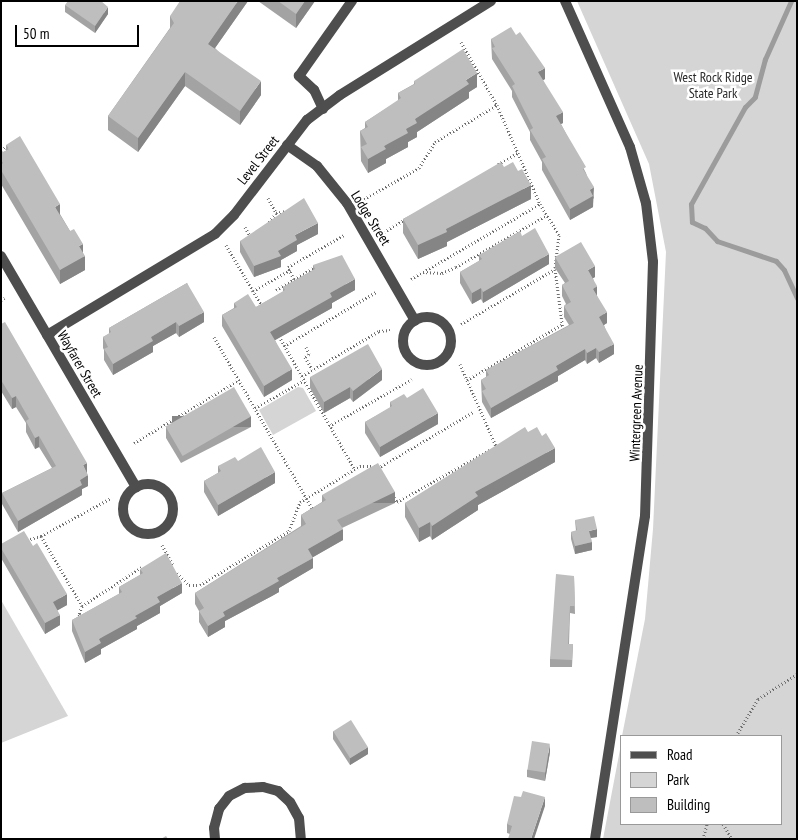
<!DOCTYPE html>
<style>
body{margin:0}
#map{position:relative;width:798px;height:840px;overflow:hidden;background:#fff;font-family:"PT Sans Narrow",sans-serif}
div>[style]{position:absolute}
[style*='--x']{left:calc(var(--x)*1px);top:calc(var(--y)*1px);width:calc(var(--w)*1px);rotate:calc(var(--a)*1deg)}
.green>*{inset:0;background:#d5d5d5}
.stream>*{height:5px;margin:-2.5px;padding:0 2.5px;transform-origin:2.5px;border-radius:2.5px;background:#9c9c9c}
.path>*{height:3px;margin-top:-1.5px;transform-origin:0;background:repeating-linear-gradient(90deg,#707070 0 1px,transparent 0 3.5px)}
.lane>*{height:10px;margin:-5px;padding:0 5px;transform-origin:5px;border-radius:5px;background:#4e4e4e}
.street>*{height:10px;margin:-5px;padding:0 5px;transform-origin:5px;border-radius:5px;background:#4e4e4e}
.street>.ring{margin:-5px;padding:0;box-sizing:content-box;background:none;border:10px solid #4e4e4e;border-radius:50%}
.wall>*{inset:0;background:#a3a3a3}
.shaded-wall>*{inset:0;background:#858585;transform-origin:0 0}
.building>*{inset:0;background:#bebebe;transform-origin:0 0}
span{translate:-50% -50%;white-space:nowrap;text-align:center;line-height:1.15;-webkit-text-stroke:5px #fff;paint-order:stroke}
.park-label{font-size:14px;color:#2c2c2c}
.street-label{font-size:14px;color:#000}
.frame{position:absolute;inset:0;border:2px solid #000;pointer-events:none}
.legend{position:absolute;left:620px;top:735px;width:162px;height:90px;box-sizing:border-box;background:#fff;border:1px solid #999;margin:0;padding:6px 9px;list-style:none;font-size:15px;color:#000}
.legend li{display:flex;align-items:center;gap:10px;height:25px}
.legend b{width:25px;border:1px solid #999}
.scale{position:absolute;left:15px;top:25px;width:124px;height:22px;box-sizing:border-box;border:2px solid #000;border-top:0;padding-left:6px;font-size:15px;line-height:18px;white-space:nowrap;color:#000;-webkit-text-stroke:4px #fff;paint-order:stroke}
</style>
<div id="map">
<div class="green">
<div style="clip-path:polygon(577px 1px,797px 1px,797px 839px,603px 839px,622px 739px,622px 824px,782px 824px,782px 736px,622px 736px,645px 619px,653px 529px,666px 252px,649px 164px)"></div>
<div style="clip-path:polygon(298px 387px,303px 388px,316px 411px,273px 435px,259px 410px)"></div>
<div style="clip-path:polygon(1px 600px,68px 716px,1px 743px)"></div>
</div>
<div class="stream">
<div style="--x:791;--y:1;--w:64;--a:114.1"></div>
<div style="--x:765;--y:59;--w:39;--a:105"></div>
<div style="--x:755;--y:97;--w:14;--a:135"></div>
<div style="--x:745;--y:107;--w:111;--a:119.1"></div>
<div style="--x:691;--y:204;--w:18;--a:87"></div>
<div style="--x:692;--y:222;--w:14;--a:25"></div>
<div style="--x:705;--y:228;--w:18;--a:47"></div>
<div style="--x:717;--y:241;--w:62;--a:18.7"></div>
<div style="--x:776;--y:261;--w:12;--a:48"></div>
<div style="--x:784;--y:270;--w:31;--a:65"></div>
</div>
<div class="path">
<div style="--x:461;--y:42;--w:73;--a:60.3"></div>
<div style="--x:497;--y:105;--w:108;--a:66.5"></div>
<div style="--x:540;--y:204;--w:36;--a:58"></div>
<div style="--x:559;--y:235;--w:34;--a:97"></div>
<div style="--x:555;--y:269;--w:63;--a:82.6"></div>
<div style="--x:1;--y:150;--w:9;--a:-32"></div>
<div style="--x:498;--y:164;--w:23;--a:-29"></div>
<div style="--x:268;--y:198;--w:18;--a:61"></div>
<div style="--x:364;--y:199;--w:63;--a:-29.4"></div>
<div style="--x:419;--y:168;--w:31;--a:-58"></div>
<div style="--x:435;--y:142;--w:72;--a:-30.8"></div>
<div style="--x:269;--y:222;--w:11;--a:-52"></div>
<div style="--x:276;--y:213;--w:10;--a:-11"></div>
<div style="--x:245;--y:227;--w:10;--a:61"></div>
<div style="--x:384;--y:232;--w:27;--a:-31"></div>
<div style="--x:226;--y:245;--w:71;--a:59.5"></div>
<div style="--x:423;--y:272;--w:19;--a:3"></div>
<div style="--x:442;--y:273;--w:15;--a:-23"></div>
<div style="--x:456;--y:267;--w:105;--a:-29.7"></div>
<div style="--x:294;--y:279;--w:13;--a:-117"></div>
<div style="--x:288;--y:267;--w:64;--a:-29.7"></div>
<div style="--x:411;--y:279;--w:149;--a:-30.2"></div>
<div style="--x:276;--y:290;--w:45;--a:-30.5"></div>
<div style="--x:253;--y:291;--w:43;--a:-29.6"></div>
<div style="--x:1;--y:300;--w:4;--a:-27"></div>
<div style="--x:461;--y:324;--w:109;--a:-30.3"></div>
<div style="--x:279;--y:336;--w:154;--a:60.4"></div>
<div style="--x:214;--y:337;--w:199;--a:60.2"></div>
<div style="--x:284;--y:346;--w:107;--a:-30.4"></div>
<div style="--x:306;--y:347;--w:8;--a:67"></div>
<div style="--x:309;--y:354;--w:5;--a:143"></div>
<div style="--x:305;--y:357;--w:14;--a:60"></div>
<div style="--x:460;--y:364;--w:90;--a:66.3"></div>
<div style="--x:302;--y:376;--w:89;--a:-30.3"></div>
<div style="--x:379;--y:331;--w:11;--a:-5"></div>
<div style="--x:467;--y:380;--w:111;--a:-30.3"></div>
<div style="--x:255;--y:408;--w:55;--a:-29.4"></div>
<div style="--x:329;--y:426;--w:95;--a:-29.5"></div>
<div style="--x:134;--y:443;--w:122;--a:-31"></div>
<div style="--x:378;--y:468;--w:110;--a:-30.5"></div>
<div style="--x:394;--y:497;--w:6;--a:59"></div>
<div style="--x:397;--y:502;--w:108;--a:-29.4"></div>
<div style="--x:41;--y:536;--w:81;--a:59.6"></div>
<div style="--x:82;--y:606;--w:72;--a:-33"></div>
<div style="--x:27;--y:540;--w:15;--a:-16"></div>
<div style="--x:41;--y:536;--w:80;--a:-28.5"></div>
<div style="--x:162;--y:545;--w:23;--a:61"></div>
<div style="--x:177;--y:573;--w:17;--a:45"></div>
<div style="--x:189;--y:585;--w:11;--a:0"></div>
<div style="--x:200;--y:585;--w:104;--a:-31.2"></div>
<div style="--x:289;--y:531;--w:31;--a:-69"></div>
<div style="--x:300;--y:502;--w:70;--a:-31"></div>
<div style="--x:360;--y:466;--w:17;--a:0"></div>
<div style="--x:82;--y:606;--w:9;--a:111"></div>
<div style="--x:79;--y:614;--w:6;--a:59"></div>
<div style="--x:736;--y:736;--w:43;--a:-59.3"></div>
<div style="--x:758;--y:699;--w:46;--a:-32.7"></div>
<div style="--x:723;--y:824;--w:17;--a:59"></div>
<div style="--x:703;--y:839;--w:16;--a:-75"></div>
</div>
<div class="lane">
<div style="--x:323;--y:109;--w:21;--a:-115"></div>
<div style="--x:314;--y:90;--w:21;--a:-137"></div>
<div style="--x:299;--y:76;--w:92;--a:-54.8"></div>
</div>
<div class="street">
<div style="--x:565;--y:1;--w:160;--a:66"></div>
<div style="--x:630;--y:147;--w:58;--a:74.1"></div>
<div style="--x:646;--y:203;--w:59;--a:83.2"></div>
<div style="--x:653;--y:262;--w:254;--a:91.8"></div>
<div style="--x:645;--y:516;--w:327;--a:98.8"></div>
<div style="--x:287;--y:145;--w:37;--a:35"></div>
<div style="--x:317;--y:166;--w:48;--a:51"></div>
<div style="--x:347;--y:203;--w:136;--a:60"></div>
<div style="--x:1;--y:256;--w:268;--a:59.7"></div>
<div class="ring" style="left:403px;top:317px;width:38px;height:38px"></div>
<div style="--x:47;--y:335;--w:196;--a:-31"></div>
<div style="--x:215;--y:234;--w:27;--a:-45"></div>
<div style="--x:234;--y:215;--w:120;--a:-52.5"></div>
<div style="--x:307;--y:120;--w:41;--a:-37.1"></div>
<div style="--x:340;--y:95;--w:178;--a:-31.9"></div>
<div class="ring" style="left:123px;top:484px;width:40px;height:40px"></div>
<div style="--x:215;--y:839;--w:11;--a:-95"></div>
<div style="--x:214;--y:828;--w:20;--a:-75"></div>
<div style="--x:219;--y:809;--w:16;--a:-52"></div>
<div style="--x:229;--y:796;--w:18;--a:-27"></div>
<div style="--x:245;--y:788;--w:18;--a:-3"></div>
<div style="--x:263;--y:787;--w:16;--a:15"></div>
<div style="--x:278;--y:791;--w:16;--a:43"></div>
<div style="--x:290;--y:802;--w:18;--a:61"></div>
<div style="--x:299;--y:818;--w:21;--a:85"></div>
</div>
<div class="wall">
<div style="clip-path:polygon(248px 1px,215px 48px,261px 95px,240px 125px,185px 86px,138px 152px,108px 130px,108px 116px,170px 28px,170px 16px)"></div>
<div style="clip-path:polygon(258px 1px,315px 1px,296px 28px)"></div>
<div style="clip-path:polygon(65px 5px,108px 14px,95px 33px,65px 12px)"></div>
<div style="clip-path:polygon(516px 35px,545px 79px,543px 80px,563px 123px,561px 124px,586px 173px,594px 198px,593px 199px,593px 207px,570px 220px,542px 170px,542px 162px,530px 140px,530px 132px,512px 97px,512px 91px,492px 59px,491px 39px)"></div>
<div style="clip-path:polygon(414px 81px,477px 87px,469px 92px,469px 98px,417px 132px,417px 137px,408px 142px,408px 147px,386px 159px,386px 163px,368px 173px,361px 161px,360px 131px,365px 128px,365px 122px,398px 101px,398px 93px,414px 84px)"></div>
<div style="clip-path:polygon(6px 145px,60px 214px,83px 253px,85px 270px,60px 284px,1px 184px,1px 153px,6px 151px)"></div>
<div style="clip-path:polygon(504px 167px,531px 199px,447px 242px,447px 246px,418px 259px,403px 233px,403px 219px)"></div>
<div style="clip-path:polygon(318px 234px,297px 245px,297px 251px,281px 260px,281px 267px,254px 277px,240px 252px,240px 241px)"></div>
<div style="clip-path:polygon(522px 236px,549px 264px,483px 303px,481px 299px,472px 304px,460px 283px,460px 272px,479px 261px,479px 255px)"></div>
<div style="clip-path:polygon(555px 257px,595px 277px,593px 278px,597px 296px,607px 323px,604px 325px,614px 354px,599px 363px,596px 358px,587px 364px,585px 360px,558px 376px,558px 381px,491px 418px,482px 402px,481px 380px,486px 377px,486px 370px,569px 325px,564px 317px,564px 306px,566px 304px,562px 296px,562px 285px,565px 283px,555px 268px)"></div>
<div style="clip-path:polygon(313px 265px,355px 290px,332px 303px,332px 308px,275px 340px,292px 380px,264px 397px,222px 326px,222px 315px,234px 308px,234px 303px,256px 307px,283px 292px,283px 287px,313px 270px)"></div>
<div style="clip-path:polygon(187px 283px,204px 322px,179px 337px,176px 333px,153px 346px,153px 352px,113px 375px,104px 360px,104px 350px,103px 348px,103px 337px,109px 334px,109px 328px)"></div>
<div style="clip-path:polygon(1px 324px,87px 473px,88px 486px,82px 489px,82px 495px,18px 532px,2px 504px,2px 493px,52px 468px,39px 447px,35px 449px,26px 432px,26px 423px,16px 407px,12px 409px,1px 391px)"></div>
<div style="clip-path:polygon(310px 377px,382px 380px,353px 402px,350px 398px,324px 413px,310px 388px)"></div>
<div style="clip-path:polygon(407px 398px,438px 424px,380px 457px,365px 433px,365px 422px,390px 408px,390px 402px)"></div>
<div style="clip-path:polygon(166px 427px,251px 427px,181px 463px,166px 438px)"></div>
<div style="clip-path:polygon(528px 432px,555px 462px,478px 505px,478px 510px,432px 540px,430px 536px,419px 542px,405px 517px,405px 503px)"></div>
<div style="clip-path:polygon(238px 461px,275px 483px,218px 516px,204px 492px,204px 481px,218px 473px,218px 466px)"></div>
<div style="clip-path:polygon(322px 495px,395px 503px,342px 528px,343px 540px,313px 557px,313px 568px,279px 588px,279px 592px,272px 596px,225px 621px,225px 627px,208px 637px,199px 622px,199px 611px,195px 604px,195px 593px,301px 526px,301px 515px,322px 502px)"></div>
<div style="clip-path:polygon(575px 520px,597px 537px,591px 538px,592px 550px,575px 554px,571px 539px,571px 532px,576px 531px)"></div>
<div style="clip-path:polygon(1px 544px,67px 605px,57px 610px,60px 625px,45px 634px,1px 558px)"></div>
<div style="clip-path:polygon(140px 569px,182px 593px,160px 606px,160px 613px,137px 626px,137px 629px,101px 649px,101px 654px,85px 663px,72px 631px,72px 620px,119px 594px,119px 587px,140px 575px)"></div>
<div style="clip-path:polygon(574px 576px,575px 614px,570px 613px,569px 644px,573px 644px,572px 667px,550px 667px,550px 659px)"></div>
<div style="clip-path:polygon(333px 731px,368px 754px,350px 765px,333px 739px)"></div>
<div style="clip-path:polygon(550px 752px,545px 781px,527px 777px,527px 770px)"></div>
<div style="clip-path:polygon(545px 806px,510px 834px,507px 833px,507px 824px)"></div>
</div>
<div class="shaded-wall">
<div style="clip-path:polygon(238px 1px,248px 1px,208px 58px,208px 44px)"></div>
<div style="clip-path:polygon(305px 1px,315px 1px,296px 28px,296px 14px)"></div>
<div style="clip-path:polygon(108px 7px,108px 14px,95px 33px,95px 26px)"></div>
<div style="clip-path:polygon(545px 68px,545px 79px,538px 83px,538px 72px)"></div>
<div style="clip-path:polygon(185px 72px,185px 86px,138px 152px,138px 138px)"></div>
<div style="clip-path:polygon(477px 73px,477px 87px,469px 92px,469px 98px,417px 132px,417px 137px,408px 142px,408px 147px,386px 159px,386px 163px,368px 173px,368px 159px,406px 129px,415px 119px,466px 80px)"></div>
<div style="clip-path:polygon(261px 81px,261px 95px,240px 125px,240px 111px)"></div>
<div style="clip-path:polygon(563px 112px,563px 123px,556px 126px,556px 116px)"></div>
<div style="clip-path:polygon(531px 185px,531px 199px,447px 242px,447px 246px,418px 259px,418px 245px,446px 229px)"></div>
<div style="clip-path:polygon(594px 187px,593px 207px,570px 220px,570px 209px,590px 190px)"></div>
<div style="clip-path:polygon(60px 204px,60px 218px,55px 207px)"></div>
<div style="clip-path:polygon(318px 223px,318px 234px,297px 245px,297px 251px,281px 260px,281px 267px,254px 277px,254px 266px,295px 235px)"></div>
<div style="clip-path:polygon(83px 244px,83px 257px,85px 256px,85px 270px,60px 284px,60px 270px,79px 246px)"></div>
<div style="clip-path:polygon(549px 254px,549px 264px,483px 303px,483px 292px)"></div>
<div style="clip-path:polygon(595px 266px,595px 277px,588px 281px,588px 270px)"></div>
<div style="clip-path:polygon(355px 279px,355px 290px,332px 303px,332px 308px,270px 343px,270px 332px,330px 293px)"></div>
<div style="clip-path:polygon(597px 286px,597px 297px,593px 289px)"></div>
<div style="clip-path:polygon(481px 288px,481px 299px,472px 304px,472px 293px)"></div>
<div style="clip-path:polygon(204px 312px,204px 322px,179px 337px,179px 326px)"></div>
<div style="clip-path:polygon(607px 312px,607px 323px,599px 328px,599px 317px)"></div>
<div style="clip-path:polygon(176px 322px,176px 333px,153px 346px,153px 352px,113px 375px,113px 364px,151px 337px)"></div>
<div style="clip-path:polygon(614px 344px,614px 354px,599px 363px,599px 352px)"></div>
<div style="clip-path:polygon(596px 348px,596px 358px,587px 364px,587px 353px)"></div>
<div style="clip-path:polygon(585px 349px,585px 360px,558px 376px,558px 381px,491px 418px,491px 408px,556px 366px)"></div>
<div style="clip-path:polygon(292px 369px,292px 380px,264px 397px,264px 386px)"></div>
<div style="clip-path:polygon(382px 369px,382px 380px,353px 402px,353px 391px)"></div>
<div style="clip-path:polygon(350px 387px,350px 398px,324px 413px,324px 402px)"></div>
<div style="clip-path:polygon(16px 396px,16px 407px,12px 409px,12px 398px)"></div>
<div style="clip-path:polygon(438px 413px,438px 424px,380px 457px,380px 447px)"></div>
<div style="left:251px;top:416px;width:11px;height:79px;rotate:90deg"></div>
<div style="clip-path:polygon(39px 436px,39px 447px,35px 449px,35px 438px)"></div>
<div style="clip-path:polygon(555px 448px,555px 462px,478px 505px,478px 510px,432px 540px,432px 526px,475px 492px)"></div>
<div style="clip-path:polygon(87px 463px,87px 474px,83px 465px)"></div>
<div style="clip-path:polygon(275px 472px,275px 483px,218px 516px,218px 505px)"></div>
<div style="clip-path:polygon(88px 475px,88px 486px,82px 489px,82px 495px,18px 532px,18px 521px)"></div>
<div style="left:395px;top:492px;width:11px;height:64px;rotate:90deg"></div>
<div style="clip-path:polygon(430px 522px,430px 536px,419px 542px,419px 528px)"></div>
<div style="clip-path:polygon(343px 529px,343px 540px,308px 560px,308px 549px)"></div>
<div style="clip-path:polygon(597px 529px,597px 537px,589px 538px,589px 531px)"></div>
<div style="clip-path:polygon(592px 542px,592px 550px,575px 554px,575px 546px)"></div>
<div style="clip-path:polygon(313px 558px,313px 568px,279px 588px,279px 592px,272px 596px,225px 621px,225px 627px,208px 637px,208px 626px,223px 612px,277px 578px)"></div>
<div style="clip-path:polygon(182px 583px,182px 593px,160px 606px,160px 613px,137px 626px,137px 629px,101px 649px,101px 654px,85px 663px,85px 652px,99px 639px,157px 597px)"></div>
<div style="clip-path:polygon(67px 594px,67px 605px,53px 613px,53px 602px)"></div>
<div style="clip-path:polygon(60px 615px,60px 625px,45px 634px,45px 623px)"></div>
<div style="clip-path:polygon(550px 744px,550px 752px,545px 781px,545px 773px)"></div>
<div style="clip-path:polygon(368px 747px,368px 754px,350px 765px,350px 758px)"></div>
<div style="clip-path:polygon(545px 797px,545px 806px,534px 839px,531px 839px)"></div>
</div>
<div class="building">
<div style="clip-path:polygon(68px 1px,101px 1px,108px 7px,95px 26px,65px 5px)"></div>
<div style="clip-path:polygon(180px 1px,238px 1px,208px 44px,261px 81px,240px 111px,185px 72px,138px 138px,108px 116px,174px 23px,170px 16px)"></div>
<div style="clip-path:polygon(278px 1px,305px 1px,296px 14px)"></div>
<div style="clip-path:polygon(511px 27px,516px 35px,520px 32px,545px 68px,538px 72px,563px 112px,556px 116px,586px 167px,583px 169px,594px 187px,590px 190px,593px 196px,570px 209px,542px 159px,546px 157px,530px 130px,533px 128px,512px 86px,515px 84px,492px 48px,495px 47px,491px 39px)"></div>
<div style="clip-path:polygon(463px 49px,477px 73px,466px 80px,469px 84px,415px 119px,417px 123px,406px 129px,408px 133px,384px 146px,386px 149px,368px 159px,361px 147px,367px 144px,360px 131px,368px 127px,365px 122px,401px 98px,398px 93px,415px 84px,414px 81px)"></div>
<div style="clip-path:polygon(20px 136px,60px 204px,55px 207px,70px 231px,74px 229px,83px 244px,79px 246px,85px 256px,60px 270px,1px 170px,1px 165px,3px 163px,1px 160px,1px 153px,9px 149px,6px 145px)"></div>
<div style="clip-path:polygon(501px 162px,504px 167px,513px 162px,518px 171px,522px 169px,531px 185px,446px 229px,447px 232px,418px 245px,403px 219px)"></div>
<div style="clip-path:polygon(304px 198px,318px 223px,295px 235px,297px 240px,278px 251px,281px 256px,254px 266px,240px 241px)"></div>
<div style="clip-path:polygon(535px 228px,549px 254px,483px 292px,481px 288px,472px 293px,460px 272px,482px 259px,479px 255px,520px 231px,522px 236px)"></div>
<div style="clip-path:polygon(581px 242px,595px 266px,588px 270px,597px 286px,593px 289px,607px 312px,599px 317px,614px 344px,599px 352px,596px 348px,587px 353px,585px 349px,556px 366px,558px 370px,491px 408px,482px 391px,486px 389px,481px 380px,489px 375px,486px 370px,574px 323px,564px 306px,571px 302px,562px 285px,569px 281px,555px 257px)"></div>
<div style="clip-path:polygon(342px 255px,355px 279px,330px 293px,332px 297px,270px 332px,292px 369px,264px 386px,222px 315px,237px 307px,234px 303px,248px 294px,256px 307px,285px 290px,283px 287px,315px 269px,313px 265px)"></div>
<div style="clip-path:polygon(187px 283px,204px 312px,179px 326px,176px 322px,151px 337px,153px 341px,113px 364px,104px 349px,108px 347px,103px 337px,111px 332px,109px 328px)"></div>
<div style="clip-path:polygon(5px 322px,87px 463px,83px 465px,88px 475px,80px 480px,82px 485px,18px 521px,2px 493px,56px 466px,39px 436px,35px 438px,26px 421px,29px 419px,16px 396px,12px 398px,1px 380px,1px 324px)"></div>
<div style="clip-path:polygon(368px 344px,382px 369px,353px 391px,350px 387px,324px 402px,310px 377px)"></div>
<div style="left:234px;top:387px;width:34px;height:79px;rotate:60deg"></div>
<div style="clip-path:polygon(423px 388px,438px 413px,380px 447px,365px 422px,392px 406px,390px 402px,404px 394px,407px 398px)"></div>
<div style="clip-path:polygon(525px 427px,528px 432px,537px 427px,542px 436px,546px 433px,555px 448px,475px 492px,478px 496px,432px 526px,430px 522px,419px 528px,405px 503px)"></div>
<div style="clip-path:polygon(261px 447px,275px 472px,218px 505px,204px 481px,221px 471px,218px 466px,235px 457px,238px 461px)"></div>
<div style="clip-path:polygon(378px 463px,395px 492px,337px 520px,343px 529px,308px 549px,313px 558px,277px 578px,279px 581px,272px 585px,223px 612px,225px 616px,208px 626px,199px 611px,204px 608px,195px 593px,306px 524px,301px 515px,326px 500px,322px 495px)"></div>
<div style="clip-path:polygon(594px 516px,597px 529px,589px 531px,592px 542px,575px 546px,571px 532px,577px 530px,575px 520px)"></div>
<div style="clip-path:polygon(24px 531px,33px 546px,37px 543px,67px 594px,53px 602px,60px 615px,45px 623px,1px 548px,1px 544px)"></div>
<div style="clip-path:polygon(166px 553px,182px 583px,157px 597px,160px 602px,135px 616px,137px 618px,99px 639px,101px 643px,85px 652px,72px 620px,122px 592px,119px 587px,143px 573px,140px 569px)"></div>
<div style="clip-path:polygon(556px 574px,574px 576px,575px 606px,570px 606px,568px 644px,573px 644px,572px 660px,550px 659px)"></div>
<div style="left:351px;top:720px;width:32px;height:21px;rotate:58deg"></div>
<div style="left:532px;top:741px;width:18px;height:29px;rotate:9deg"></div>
<div style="clip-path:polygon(523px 791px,545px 797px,531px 839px,508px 839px,512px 826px,507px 824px,514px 796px,521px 797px)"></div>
<div style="clip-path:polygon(166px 836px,168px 839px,161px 839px)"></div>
</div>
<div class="park-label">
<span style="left:713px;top:85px">West Rock Ridge<br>State Park</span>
</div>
<div class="street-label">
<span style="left:258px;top:160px;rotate:-52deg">Level Street</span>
<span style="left:371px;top:218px;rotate:58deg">Lodge Street</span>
<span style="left:80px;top:364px;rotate:60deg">Wayfarer Street</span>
<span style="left:636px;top:413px;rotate:-88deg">Wintergreen Avenue</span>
</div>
<div class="frame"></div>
<ul class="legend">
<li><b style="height:6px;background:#4e4e4e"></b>Road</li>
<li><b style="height:14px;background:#d5d5d5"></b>Park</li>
<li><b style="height:14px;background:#bebebe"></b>Building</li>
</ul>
<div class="scale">50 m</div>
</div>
